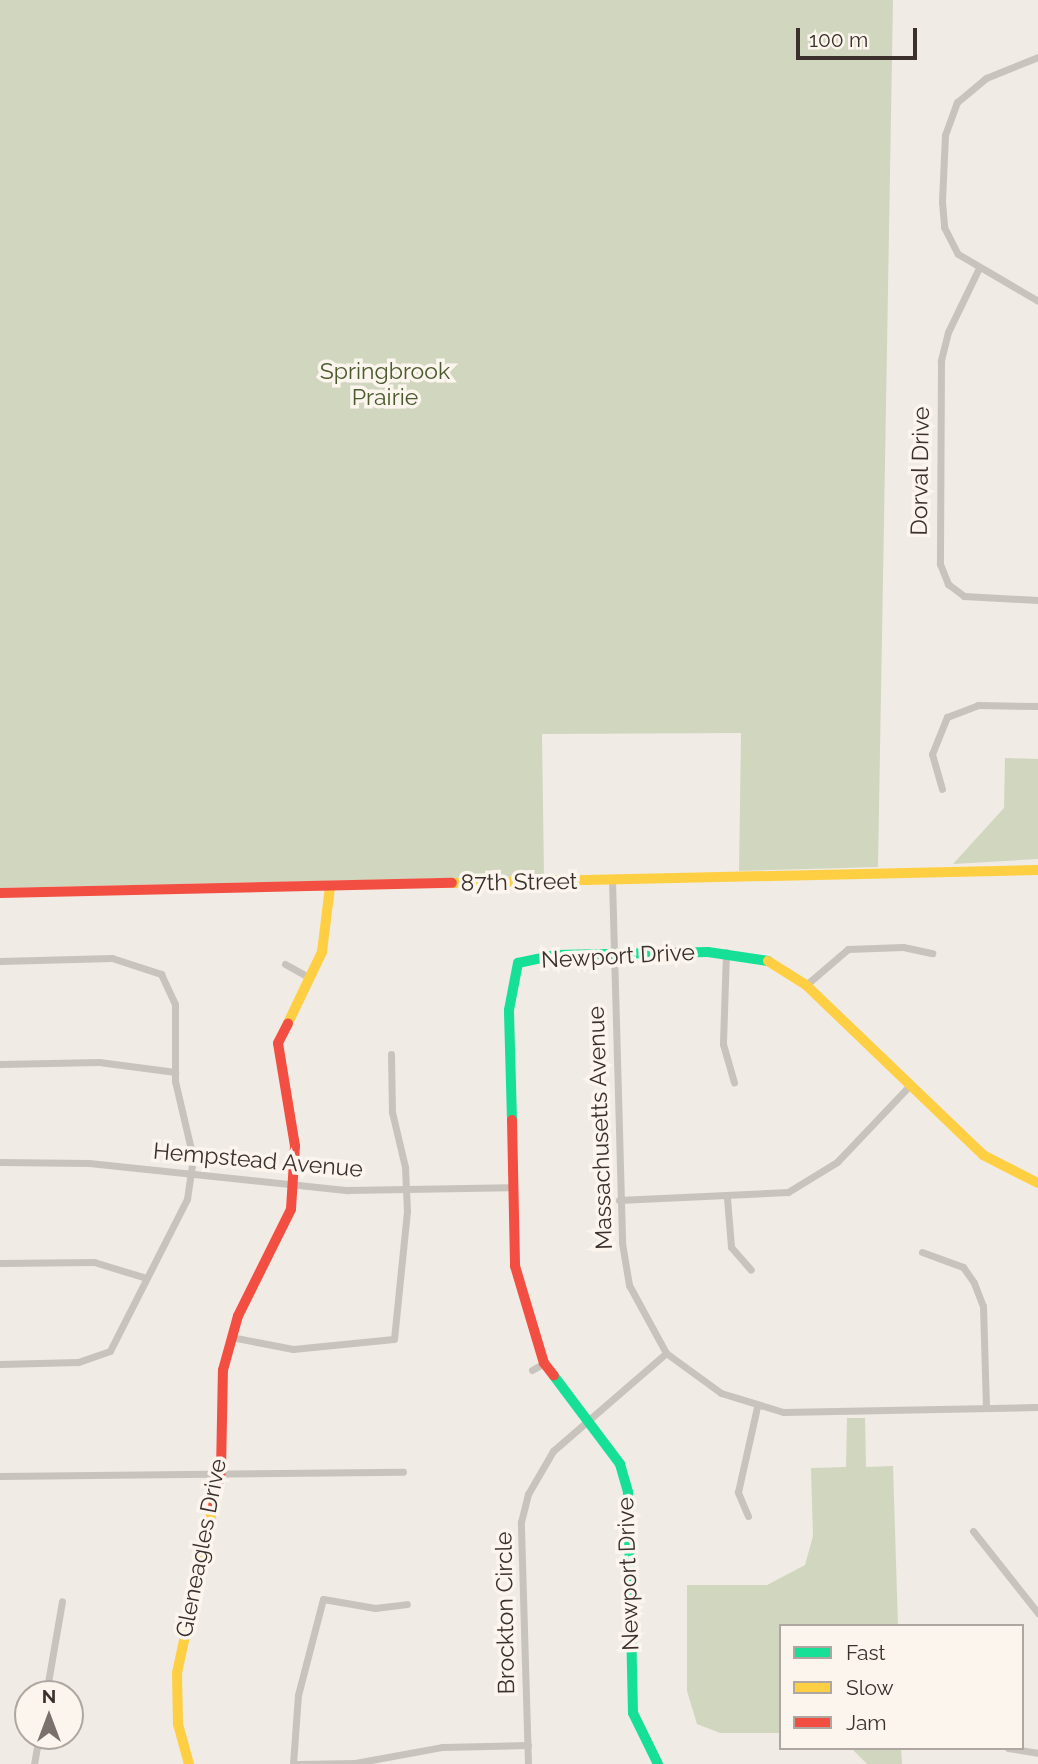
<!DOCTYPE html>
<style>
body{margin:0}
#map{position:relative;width:1038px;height:1764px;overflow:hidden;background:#f0ebe5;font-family:Raleway,sans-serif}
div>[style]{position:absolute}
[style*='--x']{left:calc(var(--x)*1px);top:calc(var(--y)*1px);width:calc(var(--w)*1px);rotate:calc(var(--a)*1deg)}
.green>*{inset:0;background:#d1d6bf}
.street>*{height:7px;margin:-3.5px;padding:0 3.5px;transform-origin:3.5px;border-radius:3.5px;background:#c9c3be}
.fast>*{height:10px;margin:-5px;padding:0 5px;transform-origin:5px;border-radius:5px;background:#16e098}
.slow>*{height:10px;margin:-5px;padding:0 5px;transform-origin:5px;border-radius:5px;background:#ffcf43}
.jam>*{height:10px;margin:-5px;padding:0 5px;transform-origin:5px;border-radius:5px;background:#f24e42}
span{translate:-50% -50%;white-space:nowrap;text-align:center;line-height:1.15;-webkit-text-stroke:7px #fbf5ee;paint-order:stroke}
.park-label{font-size:23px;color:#4a5a2e}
.street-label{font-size:23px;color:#3b302b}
.legend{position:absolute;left:779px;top:1624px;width:245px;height:126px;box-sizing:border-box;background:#fbf5ee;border:2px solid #aea6a0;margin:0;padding:9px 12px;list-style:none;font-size:21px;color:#3b302b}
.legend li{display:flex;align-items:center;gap:14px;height:35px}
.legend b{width:35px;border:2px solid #aea6a0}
.north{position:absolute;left:14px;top:1680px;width:70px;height:70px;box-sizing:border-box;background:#fbf5ee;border:2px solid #aea6a0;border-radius:50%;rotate:0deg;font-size:19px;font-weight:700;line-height:28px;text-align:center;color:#3b302b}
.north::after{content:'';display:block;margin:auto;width:24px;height:32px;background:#7a716c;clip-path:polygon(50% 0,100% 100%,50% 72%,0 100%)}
.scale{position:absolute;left:796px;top:28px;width:121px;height:32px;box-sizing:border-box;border:4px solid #3b302b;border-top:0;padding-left:9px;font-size:21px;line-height:24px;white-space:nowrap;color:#3b302b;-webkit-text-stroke:5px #fbf5ee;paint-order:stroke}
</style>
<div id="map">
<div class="green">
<div style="clip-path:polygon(0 0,893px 0,878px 867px,739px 871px,741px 733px,542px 734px,544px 876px,0 888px)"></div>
<div style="clip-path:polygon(1005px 758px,1038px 759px,1038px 859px,953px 864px,1004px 808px)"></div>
<div style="clip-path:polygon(847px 1418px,865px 1418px,866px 1467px,893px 1466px,898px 1626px,781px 1626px,781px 1733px,720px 1733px,697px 1724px,687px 1691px,687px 1585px,767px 1585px,805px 1565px,813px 1536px,811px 1468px,846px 1467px)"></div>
<div style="clip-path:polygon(851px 1748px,901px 1748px,902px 1764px,867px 1764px)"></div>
</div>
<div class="street">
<div style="--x:1038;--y:57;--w:56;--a:158"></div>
<div style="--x:986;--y:78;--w:38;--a:140"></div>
<div style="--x:957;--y:102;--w:35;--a:110"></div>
<div style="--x:945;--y:135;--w:67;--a:92.6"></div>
<div style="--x:942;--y:202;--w:25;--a:85"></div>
<div style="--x:944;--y:227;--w:30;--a:63"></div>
<div style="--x:958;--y:254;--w:93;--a:30.4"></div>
<div style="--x:978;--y:270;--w:69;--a:115.8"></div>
<div style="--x:948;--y:332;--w:30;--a:104"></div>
<div style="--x:941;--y:361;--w:203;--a:90.3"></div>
<div style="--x:940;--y:564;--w:22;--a:68"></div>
<div style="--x:948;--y:584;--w:20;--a:37"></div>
<div style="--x:964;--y:596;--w:74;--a:3.1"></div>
<div style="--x:942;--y:789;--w:36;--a:-106"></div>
<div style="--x:932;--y:754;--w:40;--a:-68"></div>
<div style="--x:947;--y:717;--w:33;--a:-21"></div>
<div style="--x:978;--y:705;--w:60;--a:1"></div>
<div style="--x:612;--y:880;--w:363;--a:88.4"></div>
<div style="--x:622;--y:1243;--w:43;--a:80.5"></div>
<div style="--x:629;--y:1285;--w:77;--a:61.4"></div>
<div style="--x:666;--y:1353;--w:68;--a:36"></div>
<div style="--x:721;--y:1393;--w:65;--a:17"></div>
<div style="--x:783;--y:1412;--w:255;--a:-1.1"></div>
<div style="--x:726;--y:952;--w:92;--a:91.9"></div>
<div style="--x:723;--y:1044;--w:40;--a:74"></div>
<div style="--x:0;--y:961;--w:112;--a:-1.5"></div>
<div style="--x:112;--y:958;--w:52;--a:18.1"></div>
<div style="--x:161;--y:974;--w:33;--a:65"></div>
<div style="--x:175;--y:1004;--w:77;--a:90"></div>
<div style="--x:175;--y:1081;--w:79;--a:76.8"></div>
<div style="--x:193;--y:1158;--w:41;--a:98.3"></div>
<div style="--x:187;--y:1199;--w:170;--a:116.9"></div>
<div style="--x:110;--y:1351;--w:34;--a:161"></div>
<div style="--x:78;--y:1362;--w:78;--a:178.5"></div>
<div style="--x:285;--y:964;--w:26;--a:29"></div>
<div style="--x:806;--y:985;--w:55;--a:-40.6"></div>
<div style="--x:848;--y:949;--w:55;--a:-2.1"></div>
<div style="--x:903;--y:947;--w:30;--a:12"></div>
<div style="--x:0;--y:1064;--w:99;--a:-1.2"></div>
<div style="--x:99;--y:1062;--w:77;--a:7.5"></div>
<div style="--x:0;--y:1162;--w:89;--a:0.6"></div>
<div style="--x:89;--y:1163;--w:260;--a:6"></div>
<div style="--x:348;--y:1190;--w:165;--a:-1"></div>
<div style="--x:727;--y:1198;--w:49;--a:85.3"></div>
<div style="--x:731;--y:1247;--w:30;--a:49"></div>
<div style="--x:619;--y:1200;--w:169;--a:-2.7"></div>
<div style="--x:788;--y:1192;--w:57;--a:-31.5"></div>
<div style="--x:837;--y:1162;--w:106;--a:-46.5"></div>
<div style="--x:922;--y:1252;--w:44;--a:20.1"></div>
<div style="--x:963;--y:1267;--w:19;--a:55"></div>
<div style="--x:974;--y:1283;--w:25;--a:69"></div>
<div style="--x:983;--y:1306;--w:102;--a:88.3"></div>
<div style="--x:0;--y:1263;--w:94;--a:-0.6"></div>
<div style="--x:94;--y:1262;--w:51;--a:17"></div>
<div style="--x:231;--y:1337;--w:63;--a:11"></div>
<div style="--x:293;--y:1349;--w:101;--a:-5.7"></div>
<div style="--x:394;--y:1339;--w:129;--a:-84.2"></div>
<div style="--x:407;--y:1211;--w:44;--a:-92.6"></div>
<div style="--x:405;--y:1167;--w:57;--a:-103.3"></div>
<div style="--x:392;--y:1112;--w:58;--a:-91"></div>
<div style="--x:532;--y:1370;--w:14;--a:-30"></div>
<div style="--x:0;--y:1476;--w:403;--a:-0.6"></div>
<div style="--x:748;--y:1516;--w:26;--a:-113"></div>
<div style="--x:738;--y:1492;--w:87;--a:-77.4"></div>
<div style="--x:973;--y:1531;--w:105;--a:51.6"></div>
<div style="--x:46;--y:1694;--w:94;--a:-80.2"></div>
<div style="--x:1008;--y:1748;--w:30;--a:9"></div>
<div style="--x:34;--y:1764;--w:28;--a:-80"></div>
<div style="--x:293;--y:1764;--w:69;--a:-85.9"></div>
<div style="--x:298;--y:1695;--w:99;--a:-75.4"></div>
<div style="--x:323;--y:1599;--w:53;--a:9.8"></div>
<div style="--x:375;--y:1608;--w:32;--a:-7"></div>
<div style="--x:298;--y:1764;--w:57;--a:-1"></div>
<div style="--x:355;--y:1763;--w:88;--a:-10.4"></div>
<div style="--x:442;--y:1747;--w:86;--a:-1.3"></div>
<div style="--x:528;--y:1764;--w:242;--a:-91.7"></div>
<div style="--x:521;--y:1522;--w:29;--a:-76"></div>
<div style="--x:528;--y:1494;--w:50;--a:-59.8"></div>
<div style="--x:553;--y:1451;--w:150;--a:-40.9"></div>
</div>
<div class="fast">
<div style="--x:512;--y:1120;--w:110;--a:-91.6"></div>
<div style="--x:509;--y:1010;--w:48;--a:-79.2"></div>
<div style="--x:518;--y:963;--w:39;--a:-12"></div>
<div style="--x:556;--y:955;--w:152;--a:-1.1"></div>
<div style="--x:708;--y:952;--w:61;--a:8.5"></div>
<div style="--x:554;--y:1376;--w:110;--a:53.1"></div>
<div style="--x:620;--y:1464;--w:29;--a:74"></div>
<div style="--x:628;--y:1492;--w:221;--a:88.7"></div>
<div style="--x:633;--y:1713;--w:57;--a:63.9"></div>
</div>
<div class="slow">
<div style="--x:452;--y:883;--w:586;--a:-1.27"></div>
<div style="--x:768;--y:961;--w:45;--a:32.3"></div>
<div style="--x:806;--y:985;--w:245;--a:43.8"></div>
<div style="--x:983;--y:1155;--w:62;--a:27"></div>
<div style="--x:288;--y:1023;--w:79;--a:-64.4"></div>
<div style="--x:322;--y:952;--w:65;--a:-83"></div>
<div style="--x:189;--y:1764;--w:41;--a:-105.4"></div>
<div style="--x:178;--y:1724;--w:51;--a:-91.1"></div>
<div style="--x:177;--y:1673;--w:171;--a:-77.8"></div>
</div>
<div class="jam">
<div style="--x:0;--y:893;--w:452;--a:-1.3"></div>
<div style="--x:512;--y:1120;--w:146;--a:88.8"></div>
<div style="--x:515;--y:1266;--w:101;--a:73.4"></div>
<div style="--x:544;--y:1363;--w:16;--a:52"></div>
<div style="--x:213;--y:1506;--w:36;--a:-77"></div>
<div style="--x:221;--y:1471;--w:101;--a:-88.9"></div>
<div style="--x:223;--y:1370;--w:56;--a:-74.5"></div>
<div style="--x:238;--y:1316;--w:119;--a:-63.6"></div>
<div style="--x:291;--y:1209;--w:63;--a:-86.4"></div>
<div style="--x:295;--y:1146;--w:104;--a:-99.4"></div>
<div style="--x:278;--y:1043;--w:22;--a:-63"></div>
</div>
<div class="park-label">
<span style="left:385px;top:384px">Springbrook<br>Prairie</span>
</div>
<div class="street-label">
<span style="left:920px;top:471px;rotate:-89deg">Dorval Drive</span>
<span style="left:519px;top:882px;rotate:-1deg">87th Street</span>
<span style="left:618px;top:956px;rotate:-3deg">Newport Drive</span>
<span style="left:600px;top:1128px;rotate:-92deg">Massachusetts Avenue</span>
<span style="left:258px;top:1160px;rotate:5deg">Hempstead Avenue</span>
<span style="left:201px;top:1548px;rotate:-79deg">Gleneagles Drive</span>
<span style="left:628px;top:1574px;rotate:-92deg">Newport Drive</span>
<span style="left:505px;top:1613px;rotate:-91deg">Brockton Circle</span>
</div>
<ul class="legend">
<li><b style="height:9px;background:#16e098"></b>Fast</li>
<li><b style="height:9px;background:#ffcf43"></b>Slow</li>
<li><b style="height:9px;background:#f24e42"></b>Jam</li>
</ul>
<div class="north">N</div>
<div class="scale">100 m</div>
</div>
